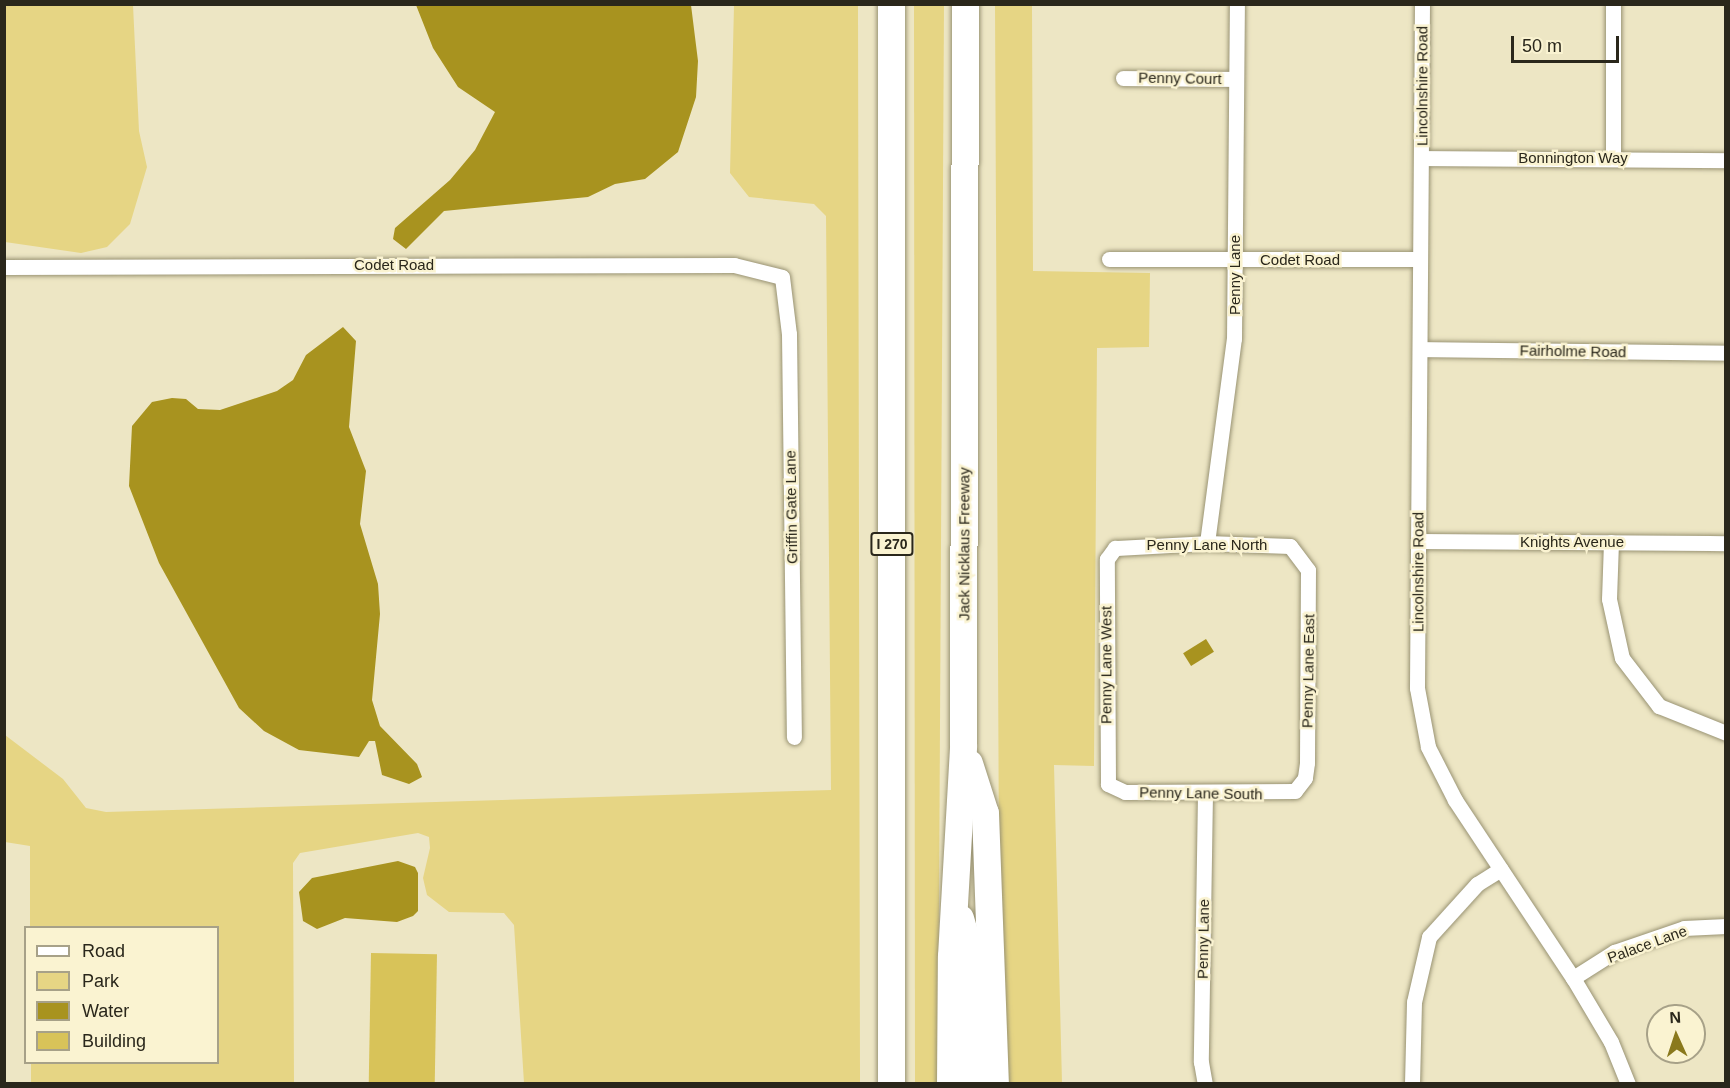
<!DOCTYPE html>
<style>
body{margin:0}
#map{position:relative;width:1730px;height:1088px;overflow:hidden;background:#ede6c4;font-family:Helvetica,sans-serif}
div>[style]{position:absolute}
[style*='--x']{left:calc(var(--x)*1px);top:calc(var(--y)*1px);width:calc(var(--w)*1px);rotate:calc(var(--a)*1deg)}
.green>*{inset:0;background:#e6d584}
.water>*{inset:0;background:#a8931f;transform-origin:0 0}
.building>*{inset:0;background:#d8c359;transform-origin:0 0}
.roads{filter:drop-shadow(0 0 2px #999373) drop-shadow(0 0 2px #999373)}
.minor>*{height:15px;margin:-7.5px;padding:0 7.5px;transform-origin:7.5px;border-radius:7.5px;background:#fff}
.motorway>*{height:27px;margin:-13.5px;padding:0 13.5px;transform-origin:13.5px;border-radius:13.5px;background:#fff}
span{translate:-50% -50%;white-space:nowrap;text-align:center;line-height:1.15;-webkit-text-stroke:5px #faf3d1;paint-order:stroke}
.shield-label span{padding:2px 4px;background:#faf3d1;border:2px solid;border-radius:4px;-webkit-text-stroke-width:0}
.shield-label{font-size:14px;color:#2a271b;font-weight:700}
.street-label{font-size:15px;color:#2a271b}
.frame{position:absolute;inset:0;border:6px solid #2a271b;pointer-events:none}
.legend{position:absolute;left:24px;top:926px;width:195px;height:138px;box-sizing:border-box;background:#faf3d1;border:2px solid #a7a188;margin:0;padding:8px 10px;list-style:none;font-size:18px;color:#2a271b}
.legend li{display:flex;align-items:center;gap:12px;height:30px}
.legend b{width:30px;border:2px solid #a7a188}
.north{position:absolute;left:1646px;top:1004px;width:60px;height:60px;box-sizing:border-box;background:#faf3d1;border:2px solid #a7a188;border-radius:50%;rotate:357deg;font-size:16px;font-weight:700;line-height:24px;text-align:center;color:#2a271b}
.north::after{content:'';display:block;margin:auto;width:21px;height:27px;background:#8a791d;clip-path:polygon(50% 0,100% 100%,50% 72%,0 100%)}
.scale{position:absolute;left:1511px;top:36px;width:108px;height:27px;box-sizing:border-box;border:3px solid #2a271b;border-top:0;padding-left:8px;font-size:18px;line-height:21px;white-space:nowrap;color:#2a271b;-webkit-text-stroke:4px #faf3d1;paint-order:stroke}
</style>
<div id="map">
<div class="green">
<div style="clip-path:polygon(5px 4px,133px 5px,139px 131px,147px 167px,130px 224px,107px 247px,81px 253px,5px 242px)"></div>
<div style="clip-path:polygon(734px 5px,858px 5px,860px 1083px,524px 1083px,514px 925px,504px 913px,449px 912px,427px 895px,423px 878px,430px 848px,429px 837px,418px 833px,300px 853px,293px 863px,294px 1083px,31px 1083px,31px 1063px,218px 1062px,218px 928px,30px 927px,30px 846px,5px 842px,5px 735px,63px 779px,86px 808px,106px 812px,831px 790px,826px 216px,814px 204px,749px 197px,730px 173px)"></div>
<div style="clip-path:polygon(914px 5px,944px 5px,938px 1084px,915px 1083px)"></div>
<div style="clip-path:polygon(995px 5px,1032px 5px,1033px 271px,1150px 273px,1149px 347px,1097px 348px,1094px 766px,1054px 765px,1062px 1083px,1000px 1083px)"></div>
</div>
<div class="water">
<div style="clip-path:polygon(416px 5px,691px 5px,698px 61px,696px 97px,678px 152px,645px 179px,615px 184px,588px 197px,444px 211px,406px 249px,393px 239px,395px 228px,450px 180px,475px 150px,495px 112px,458px 87px,433px 48px)"></div>
<div style="clip-path:polygon(343px 327px,356px 341px,349px 427px,366px 471px,360px 524px,378px 584px,380px 614px,372px 700px,380px 726px,417px 764px,422px 777px,409px 784px,382px 775px,375px 741px,369px 741px,359px 757px,299px 750px,264px 731px,239px 708px,159px 563px,129px 486px,132px 426px,152px 402px,172px 398px,186px 399px,198px 409px,220px 410px,277px 391px,293px 380px,306px 355px)"></div>
<div style="left:1206px;top:639px;width:15px;height:27px;rotate:58deg"></div>
<div style="clip-path:polygon(398px 861px,415px 867px,418px 873px,418px 911px,413px 916px,397px 922px,345px 918px,317px 929px,303px 921px,299px 892px,312px 878px)"></div>
</div>
<div class="building">
<div style="left:371px;top:953px;width:66px;height:131px;rotate:1deg"></div>
</div>
<div class="roads">
<div class="minor">
<div style="--x:1422;--y:4;--w:684;--a:90.42"></div>
<div style="--x:1417;--y:688;--w:60;--a:79.4"></div>
<div style="--x:1428;--y:747;--w:59;--a:63"></div>
<div style="--x:1455;--y:800;--w:214;--a:56.5"></div>
<div style="--x:1573;--y:978;--w:74;--a:59.3"></div>
<div style="--x:1611;--y:1042;--w:45;--a:68"></div>
<div style="--x:1123;--y:78;--w:113;--a:0.5"></div>
<div style="--x:1421;--y:158;--w:305;--a:0.4"></div>
<div style="--x:1613;--y:158;--w:154;--a:-90"></div>
<div style="--x:1109;--y:259;--w:311;--a:0"></div>
<div style="--x:4;--y:267;--w:730;--a:-0.16"></div>
<div style="--x:734;--y:265;--w:49;--a:14"></div>
<div style="--x:782;--y:277;--w:57;--a:83"></div>
<div style="--x:789;--y:334;--w:403;--a:89.3"></div>
<div style="--x:1420;--y:349;--w:306;--a:0.7"></div>
<div style="--x:1418;--y:541;--w:308;--a:0.4"></div>
<div style="--x:1611;--y:542;--w:57;--a:92"></div>
<div style="--x:1609;--y:599;--w:60;--a:77.6"></div>
<div style="--x:1622;--y:658;--w:61;--a:52.4"></div>
<div style="--x:1659;--y:706;--w:72;--a:21.9"></div>
<div style="--x:1207;--y:543;--w:83;--a:2.1"></div>
<div style="--x:1290;--y:546;--w:30;--a:53"></div>
<div style="--x:1308;--y:570;--w:193;--a:90.3"></div>
<div style="--x:1307;--y:763;--w:15;--a:98"></div>
<div style="--x:1305;--y:778;--w:16;--a:128"></div>
<div style="--x:1295;--y:791;--w:170;--a:179.7"></div>
<div style="--x:1125;--y:792;--w:19;--a:-155"></div>
<div style="--x:1108;--y:784;--w:225;--a:-90.3"></div>
<div style="--x:1107;--y:559;--w:14;--a:-54"></div>
<div style="--x:1115;--y:548;--w:92;--a:-3.1"></div>
<div style="--x:1207;--y:543;--w:206;--a:-82.5"></div>
<div style="--x:1234;--y:339;--w:335;--a:-89.5"></div>
<div style="--x:1205;--y:793;--w:269;--a:90.9"></div>
<div style="--x:1201;--y:1062;--w:22;--a:80"></div>
<div style="--x:1573;--y:978;--w:49;--a:-32.4"></div>
<div style="--x:1614;--y:952;--w:74;--a:-18.9"></div>
<div style="--x:1684;--y:928;--w:42;--a:-2.7"></div>
<div style="--x:1412;--y:1084;--w:82;--a:-88.6"></div>
<div style="--x:1414;--y:1002;--w:67;--a:-77"></div>
<div style="--x:1429;--y:937;--w:72;--a:-47.8"></div>
<div style="--x:1477;--y:884;--w:28;--a:-32"></div>
</div>
<div class="motorway">
<div style="--x:969;--y:763;--w:52;--a:72.3"></div>
<div style="--x:985;--y:813;--w:271;--a:87.9"></div>
<div style="--x:960;--y:918;--w:47;--a:73.9"></div>
<div style="--x:973;--y:963;--w:121;--a:89.1"></div>
<div style="--x:891;--y:1084;--w:1080;--a:-90"></div>
<div style="--x:950;--y:1084;--w:128;--a:-89.6"></div>
<div style="--x:951;--y:956;--w:211;--a:-86.7"></div>
<div style="--x:963;--y:745;--w:741;--a:-89.85"></div>
</div>
</div>
<div class="shield-label">
<span style="left:892px;top:544px">I 270</span>
</div>
<div class="street-label">
<span style="left:1180px;top:78px;rotate:1deg">Penny Court</span>
<span style="left:1422px;top:86px;rotate:-90deg">Lincolnshire Road</span>
<span style="left:1573px;top:158px">Bonnington Way</span>
<span style="left:1300px;top:260px">Codet Road</span>
<span style="left:394px;top:265px">Codet Road</span>
<span style="left:1235px;top:275px;rotate:-90deg">Penny Lane</span>
<span style="left:1573px;top:351px;rotate:1deg">Fairholme Road</span>
<span style="left:791px;top:507px;rotate:-91deg">Griffin Gate Lane</span>
<span style="left:1572px;top:542px">Knights Avenue</span>
<span style="left:964px;top:544px;rotate:-90deg">Jack Nicklaus Freeway</span>
<span style="left:1207px;top:545px">Penny Lane North</span>
<span style="left:1418px;top:572px;rotate:-90deg">Lincolnshire Road</span>
<span style="left:1106px;top:665px;rotate:-90deg">Penny Lane West</span>
<span style="left:1308px;top:671px;rotate:-89deg">Penny Lane East</span>
<span style="left:1201px;top:793px;rotate:1deg">Penny Lane South</span>
<span style="left:1203px;top:939px;rotate:-89deg">Penny Lane</span>
<span style="left:1647px;top:944px;rotate:-20deg">Palace Lane</span>
</div>
<div class="frame"></div>
<ul class="legend">
<li><b style="height:8px;background:#fff"></b>Road</li>
<li><b style="height:16px;background:#e6d584"></b>Park</li>
<li><b style="height:16px;background:#a8931f"></b>Water</li>
<li><b style="height:16px;background:#d8c359"></b>Building</li>
</ul>
<div class="north">N</div>
<div class="scale">50 m</div>
</div>
